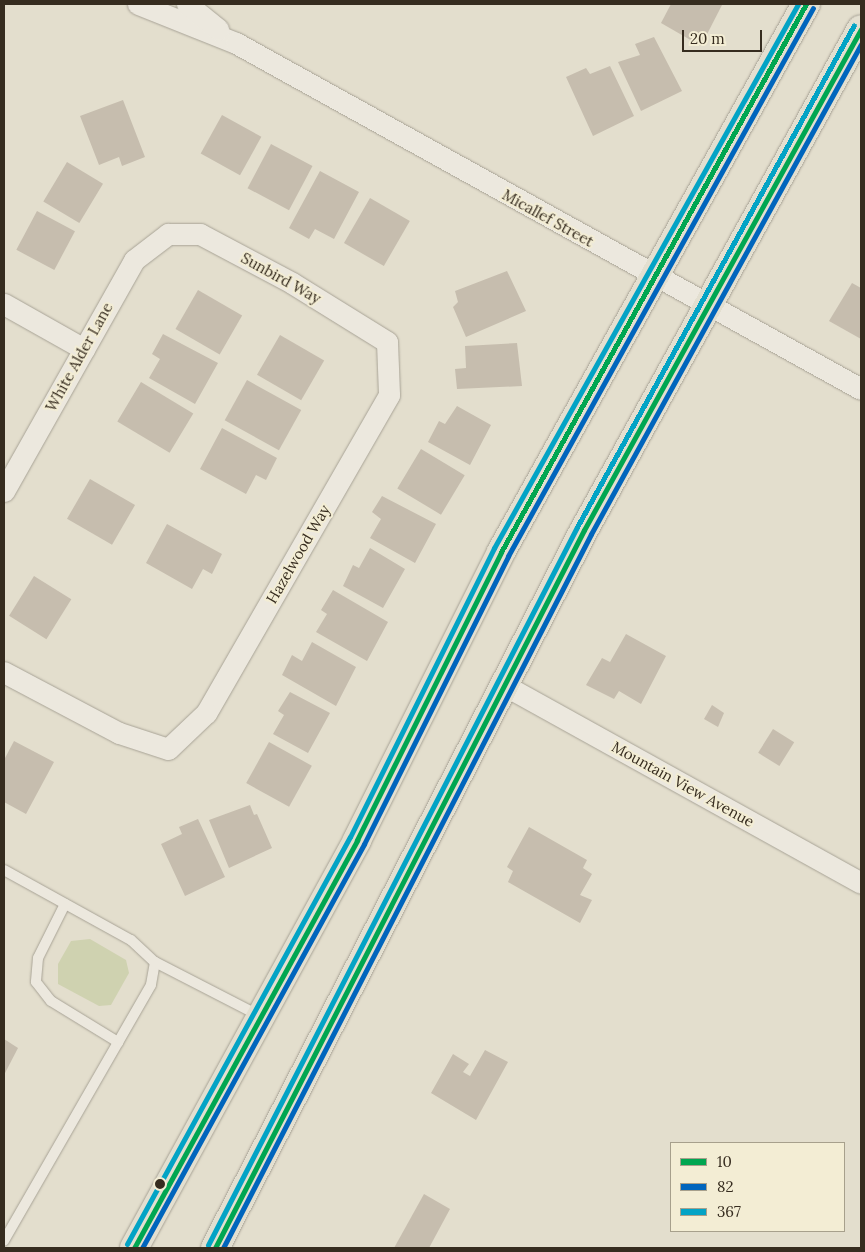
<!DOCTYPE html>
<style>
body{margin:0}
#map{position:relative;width:865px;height:1252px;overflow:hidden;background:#e3decd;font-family:Lora,serif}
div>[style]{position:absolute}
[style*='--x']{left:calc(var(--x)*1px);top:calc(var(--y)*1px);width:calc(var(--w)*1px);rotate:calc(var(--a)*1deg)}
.green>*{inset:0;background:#cfd2b0}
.building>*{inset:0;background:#c6bdae;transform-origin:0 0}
.roads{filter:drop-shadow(0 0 1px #a8a396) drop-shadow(0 0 1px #a8a396)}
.lane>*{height:10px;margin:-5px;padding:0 5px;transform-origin:5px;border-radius:5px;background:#ece8de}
.street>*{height:21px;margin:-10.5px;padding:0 10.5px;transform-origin:10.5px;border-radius:10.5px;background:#ece8de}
.primary>*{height:28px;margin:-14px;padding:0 14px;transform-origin:14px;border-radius:14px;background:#e3dfd0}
.bus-1>*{height:5px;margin:-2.5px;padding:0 2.5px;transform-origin:2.5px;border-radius:2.5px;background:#00a651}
.bus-2>*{height:5px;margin:-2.5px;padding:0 2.5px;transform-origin:2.5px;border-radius:2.5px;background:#0065bd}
.bus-3>*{height:5px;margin:-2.5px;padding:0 2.5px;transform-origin:2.5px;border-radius:2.5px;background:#03a3c5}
.dots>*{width:14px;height:14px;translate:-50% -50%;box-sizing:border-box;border:2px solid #f3edd4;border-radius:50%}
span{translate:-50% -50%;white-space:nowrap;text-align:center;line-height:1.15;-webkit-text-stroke:4px #f3edd4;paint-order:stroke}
.street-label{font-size:15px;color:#362c1f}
.frame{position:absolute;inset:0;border:5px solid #362c1f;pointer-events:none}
.legend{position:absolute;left:670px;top:1142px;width:175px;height:90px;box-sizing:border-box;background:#f3edd4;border:1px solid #a7a08c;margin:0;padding:6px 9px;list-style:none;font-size:15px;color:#362c1f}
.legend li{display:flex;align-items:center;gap:10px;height:25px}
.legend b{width:25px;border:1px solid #a7a08c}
.scale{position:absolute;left:682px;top:30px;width:80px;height:22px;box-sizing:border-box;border:2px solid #362c1f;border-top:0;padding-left:6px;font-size:15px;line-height:18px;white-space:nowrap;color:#362c1f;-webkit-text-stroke:4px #f3edd4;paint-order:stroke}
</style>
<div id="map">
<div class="green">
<div style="clip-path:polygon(90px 939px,126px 960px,129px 973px,111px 1005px,99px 1006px,58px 984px,58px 964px,71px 941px)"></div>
</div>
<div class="building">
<div style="clip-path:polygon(671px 4px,722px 5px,701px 46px,661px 23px)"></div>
<div style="clip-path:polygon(654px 37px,682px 91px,641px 111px,618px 62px,640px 55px,635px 44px)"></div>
<div style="clip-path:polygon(610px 66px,634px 116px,593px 136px,566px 77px,586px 68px,590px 74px)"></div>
<div style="clip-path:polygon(123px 100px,145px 157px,122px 166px,119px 157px,99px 165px,80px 116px)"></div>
<div style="left:222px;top:115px;width:45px;height:44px;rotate:29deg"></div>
<div style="left:271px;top:144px;width:47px;height:50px;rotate:28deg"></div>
<div style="left:67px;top:162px;width:42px;height:46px;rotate:31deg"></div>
<div style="clip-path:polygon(320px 171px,359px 192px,334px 239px,315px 229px,309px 239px,289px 228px)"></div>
<div style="left:370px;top:198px;width:46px;height:52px;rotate:30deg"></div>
<div style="left:37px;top:211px;width:43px;height:44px;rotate:28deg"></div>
<div style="clip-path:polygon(507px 271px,526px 311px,466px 337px,453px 307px,458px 302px,455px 291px)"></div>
<div style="clip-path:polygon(852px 283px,861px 288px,861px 339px,829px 321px)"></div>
<div style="left:198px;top:290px;width:51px;height:45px;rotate:30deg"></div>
<div style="clip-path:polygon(163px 334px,218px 363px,195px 404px,149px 378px,160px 359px,152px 354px)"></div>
<div style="left:280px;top:335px;width:51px;height:46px;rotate:30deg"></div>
<div style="clip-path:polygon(517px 343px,522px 386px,457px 389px,455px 369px,466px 368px,465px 346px)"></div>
<div style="left:247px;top:380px;width:62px;height:46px;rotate:29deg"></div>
<div style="left:141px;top:382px;width:61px;height:46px;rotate:31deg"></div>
<div style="clip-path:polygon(457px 406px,491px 425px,470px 465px,428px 442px,439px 421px,445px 424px)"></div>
<div style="clip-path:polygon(222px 428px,277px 458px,266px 480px,256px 475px,246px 494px,200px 469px)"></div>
<div style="left:421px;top:449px;width:51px;height:46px;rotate:31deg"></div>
<div style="left:90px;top:479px;width:52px;height:46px;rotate:30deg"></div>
<div style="clip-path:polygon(382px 496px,436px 524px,415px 563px,370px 538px,381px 519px,372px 512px)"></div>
<div style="clip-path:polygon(167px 524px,222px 554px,212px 574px,203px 569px,192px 589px,146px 563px)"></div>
<div style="clip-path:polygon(370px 548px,405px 569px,383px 608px,343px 586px,353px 565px,359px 568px)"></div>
<div style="left:34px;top:576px;width:44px;height:47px;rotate:32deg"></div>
<div style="clip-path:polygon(333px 590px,388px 622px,367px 661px,316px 632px,327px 614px,321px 610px)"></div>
<div style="clip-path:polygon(626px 634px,666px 656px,641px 704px,619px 691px,614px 699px,586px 685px,602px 658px,610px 662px)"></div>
<div style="clip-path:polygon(312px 642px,356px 667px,336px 706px,282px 675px,292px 655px,302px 661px)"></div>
<div style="clip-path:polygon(290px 692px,330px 713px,308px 753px,273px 734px,284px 715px,278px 711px)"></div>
<div style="clip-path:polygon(712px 705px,724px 713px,718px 727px,704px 719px)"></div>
<div style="left:773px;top:729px;width:25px;height:28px;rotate:32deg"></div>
<div style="clip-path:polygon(14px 741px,54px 762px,26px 814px,4px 802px,4px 760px)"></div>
<div style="left:269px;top:742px;width:49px;height:47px;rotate:29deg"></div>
<div style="clip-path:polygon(250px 805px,254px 815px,257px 814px,272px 848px,229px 868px,209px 820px)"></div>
<div style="clip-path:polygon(198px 819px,225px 877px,185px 896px,161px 844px,182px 834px,179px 827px)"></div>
<div style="clip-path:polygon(529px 827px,587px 860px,583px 868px,592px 874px,580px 895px,592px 900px,580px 923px,508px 882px,513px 871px,507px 867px)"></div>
<div style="clip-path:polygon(4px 1039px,18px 1048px,4px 1075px)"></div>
<div style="clip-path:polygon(485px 1050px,508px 1062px,476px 1120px,431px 1093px,453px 1054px,469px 1064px,463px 1072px,470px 1076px)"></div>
<div style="clip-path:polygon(424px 1194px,450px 1209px,429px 1248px,394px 1248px)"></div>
</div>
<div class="roads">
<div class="lane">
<div style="--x:4;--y:870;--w:145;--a:28.9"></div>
<div style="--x:131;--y:940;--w:33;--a:43"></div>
<div style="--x:155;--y:962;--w:23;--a:100"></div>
<div style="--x:151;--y:985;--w:295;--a:119.9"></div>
<div style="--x:65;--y:904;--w:60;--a:116.6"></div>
<div style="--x:38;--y:958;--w:24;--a:95"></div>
<div style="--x:36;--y:982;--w:24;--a:52"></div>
<div style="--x:51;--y:1001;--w:79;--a:31.5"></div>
<div style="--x:155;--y:962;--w:118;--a:27.2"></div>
</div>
<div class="street">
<div style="--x:138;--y:4;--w:105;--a:21.7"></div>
<div style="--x:236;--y:43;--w:714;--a:28.97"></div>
<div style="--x:187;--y:4;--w:40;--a:39"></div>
<div style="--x:4;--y:304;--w:92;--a:29.4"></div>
<div style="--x:4;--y:491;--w:265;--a:-60.6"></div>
<div style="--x:134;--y:260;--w:43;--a:-37.4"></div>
<div style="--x:168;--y:234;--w:32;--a:0"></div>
<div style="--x:200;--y:234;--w:104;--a:28"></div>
<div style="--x:292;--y:283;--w:112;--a:31.8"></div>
<div style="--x:387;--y:342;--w:53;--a:87.8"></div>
<div style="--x:389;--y:395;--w:367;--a:119.9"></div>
<div style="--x:206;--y:713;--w:52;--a:136.5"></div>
<div style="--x:168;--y:749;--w:52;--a:-161.9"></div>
<div style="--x:119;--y:733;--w:130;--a:-152.1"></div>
<div style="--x:504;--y:685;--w:408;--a:29"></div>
</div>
<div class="primary">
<div style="--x:134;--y:1248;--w:465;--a:-61.3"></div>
<div style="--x:357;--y:840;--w:322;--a:-63.4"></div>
<div style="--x:501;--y:552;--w:627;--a:-60.9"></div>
<div style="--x:215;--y:1248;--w:807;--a:-62.8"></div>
<div style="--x:584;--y:530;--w:572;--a:-61.06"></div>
</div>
</div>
<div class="bus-1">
<div style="--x:134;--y:1248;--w:465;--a:-61.3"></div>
<div style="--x:357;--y:840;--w:322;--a:-63.4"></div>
<div style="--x:501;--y:552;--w:627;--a:-60.9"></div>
<div style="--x:215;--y:1248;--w:807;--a:-62.8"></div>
<div style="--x:584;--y:530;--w:572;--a:-61.06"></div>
</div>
<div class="bus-2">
<div style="--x:142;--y:1248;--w:461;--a:-61.2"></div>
<div style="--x:364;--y:844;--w:322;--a:-63.4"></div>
<div style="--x:508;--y:556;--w:627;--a:-60.9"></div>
<div style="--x:223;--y:1248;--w:803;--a:-62.73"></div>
<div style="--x:591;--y:534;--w:559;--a:-61.14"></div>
</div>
<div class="bus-3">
<div style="--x:127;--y:1244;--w:464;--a:-61.3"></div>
<div style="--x:350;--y:837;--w:323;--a:-63.5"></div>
<div style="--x:494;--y:548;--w:623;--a:-60.8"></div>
<div style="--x:208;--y:1245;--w:807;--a:-62.8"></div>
<div style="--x:577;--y:527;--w:573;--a:-61.11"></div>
</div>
<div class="dots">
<div style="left:160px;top:1184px;background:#362c1f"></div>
</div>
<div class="street-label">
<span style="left:548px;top:218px;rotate:29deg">Micallef Street</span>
<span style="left:281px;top:278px;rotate:29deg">Sunbird Way</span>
<span style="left:79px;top:357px;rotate:-61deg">White Alder Lane</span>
<span style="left:298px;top:554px;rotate:-60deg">Hazelwood Way</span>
<span style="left:683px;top:784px;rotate:29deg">Mountain View Avenue</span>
</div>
<div class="frame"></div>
<ul class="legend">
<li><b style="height:6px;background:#00a651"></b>10</li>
<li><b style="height:6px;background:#0065bd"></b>82</li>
<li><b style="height:6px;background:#03a3c5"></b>367</li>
</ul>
<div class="scale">20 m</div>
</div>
